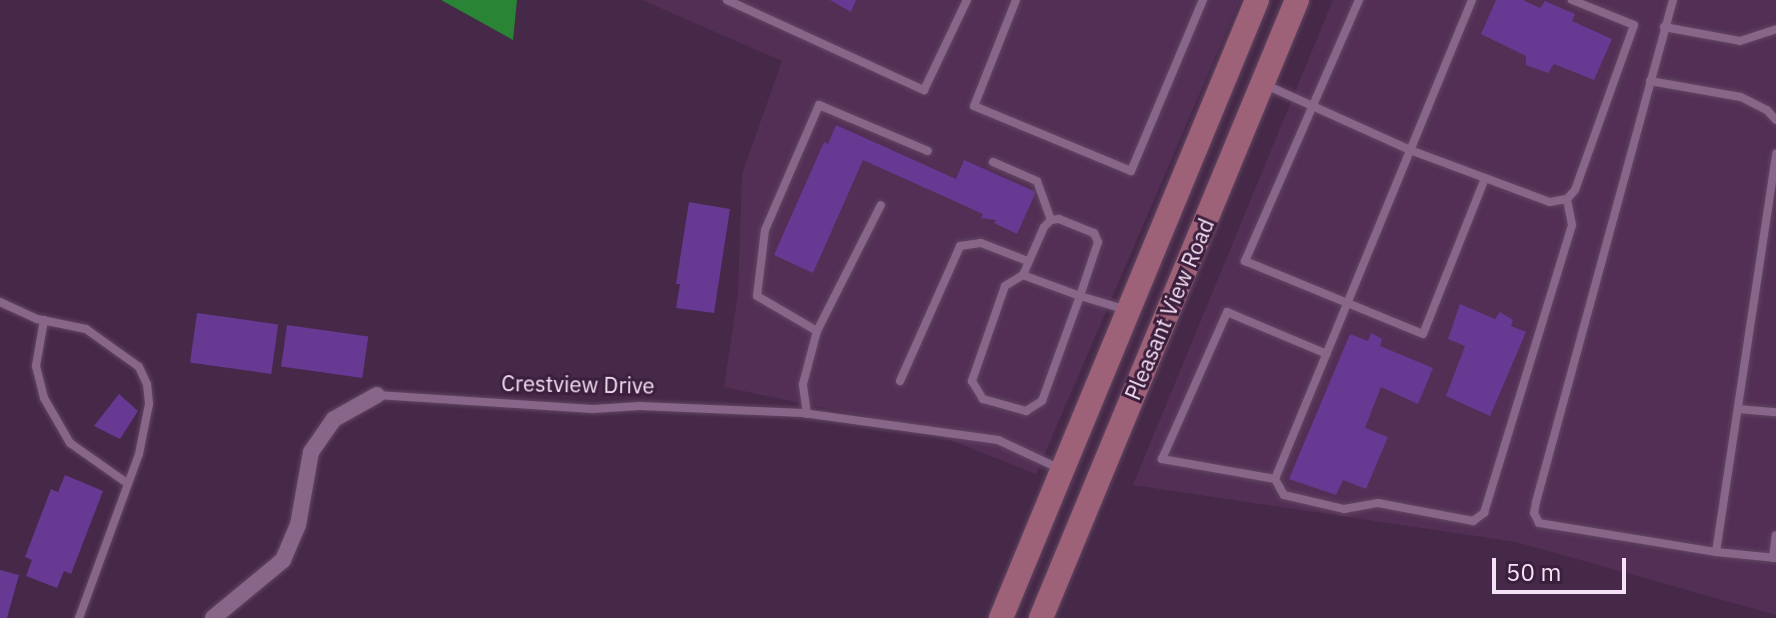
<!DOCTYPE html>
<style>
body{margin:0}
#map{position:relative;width:1776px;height:618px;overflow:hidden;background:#462848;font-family:"IBM Plex Sans",sans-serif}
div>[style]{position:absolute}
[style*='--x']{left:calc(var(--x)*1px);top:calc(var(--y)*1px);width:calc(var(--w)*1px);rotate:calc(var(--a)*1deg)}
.built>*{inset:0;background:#532f55}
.water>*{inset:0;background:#298435}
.building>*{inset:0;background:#673992;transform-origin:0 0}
.roads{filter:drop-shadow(0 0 2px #614662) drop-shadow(0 0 2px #614662)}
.service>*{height:8px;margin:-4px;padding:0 4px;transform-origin:4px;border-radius:4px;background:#886689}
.minor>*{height:16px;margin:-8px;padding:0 8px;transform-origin:8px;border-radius:8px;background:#886689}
.secondary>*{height:24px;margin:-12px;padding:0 12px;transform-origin:12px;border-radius:12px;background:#9e6278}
span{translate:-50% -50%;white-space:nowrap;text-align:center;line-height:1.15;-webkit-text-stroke:6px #3c1e3d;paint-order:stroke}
.street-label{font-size:22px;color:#f6e2f6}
.scale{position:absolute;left:1492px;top:558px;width:134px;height:36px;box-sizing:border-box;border:4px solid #f6e2f6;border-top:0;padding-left:10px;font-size:24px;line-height:28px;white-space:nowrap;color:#f6e2f6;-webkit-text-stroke:6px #3c1e3d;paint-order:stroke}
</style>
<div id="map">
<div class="built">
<div style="clip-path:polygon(642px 0,1240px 0,1036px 474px,920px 428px,724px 387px,738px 293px,742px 174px,782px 61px)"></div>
<div style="clip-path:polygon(1333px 0,1776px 0,1776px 615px,1516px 542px,1133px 485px)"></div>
</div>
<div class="water">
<div style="clip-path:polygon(441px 0,517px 0,513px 40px)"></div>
</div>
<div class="building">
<div style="clip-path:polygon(830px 0,856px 0,851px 12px)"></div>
<div style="clip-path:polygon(1496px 0,1523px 0,1540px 8px,1545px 1px,1575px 14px,1572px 21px,1612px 39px,1594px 80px,1554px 64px,1548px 73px,1526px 65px,1526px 56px,1481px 34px)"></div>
<div style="clip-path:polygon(836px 125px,956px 179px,964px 160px,1036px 192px,1017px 234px,994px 223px,996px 220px,981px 218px,983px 214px,863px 160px,813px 273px,774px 255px,824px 142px,828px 144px)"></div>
<div style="clip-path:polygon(689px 202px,730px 209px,714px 313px,676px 308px,680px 284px,676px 284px)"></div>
<div style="clip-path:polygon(1460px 304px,1495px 319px,1500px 312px,1513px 320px,1511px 326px,1526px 332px,1490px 416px,1446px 396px,1465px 346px,1448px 339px)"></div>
<div style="left:197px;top:313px;width:82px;height:50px;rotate:8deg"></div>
<div style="left:287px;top:325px;width:82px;height:42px;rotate:8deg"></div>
<div style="clip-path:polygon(1371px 333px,1382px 339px,1380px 346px,1433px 368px,1418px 404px,1381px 387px,1365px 428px,1388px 437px,1366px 489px,1343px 480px,1336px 495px,1289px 479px,1350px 334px,1368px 341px)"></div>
<div style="clip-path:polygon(119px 394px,138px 411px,120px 439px,94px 426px)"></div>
<div style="clip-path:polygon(65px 475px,103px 491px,71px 574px,64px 571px,57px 588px,26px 576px,32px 560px,25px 557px,51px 489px,58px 492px)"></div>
<div style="clip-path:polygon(0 570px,19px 575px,7px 618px,0 618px)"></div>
</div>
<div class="roads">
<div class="service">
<div style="--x:727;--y:0;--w:217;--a:24.6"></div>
<div style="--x:924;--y:90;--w:100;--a:-64.5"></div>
<div style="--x:1016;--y:0;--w:114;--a:111.6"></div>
<div style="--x:974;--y:106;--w:170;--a:22.5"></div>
<div style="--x:1131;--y:171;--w:186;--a:-67.2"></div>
<div style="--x:1359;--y:0;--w:285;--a:113.6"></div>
<div style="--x:1245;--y:261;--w:192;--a:22.3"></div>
<div style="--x:1423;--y:334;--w:168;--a:-68.3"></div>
<div style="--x:1472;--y:0;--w:518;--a:112.36"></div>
<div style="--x:1275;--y:479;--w:18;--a:61"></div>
<div style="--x:1284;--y:495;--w:62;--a:13.1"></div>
<div style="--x:1344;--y:509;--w:35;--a:-10"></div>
<div style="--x:1378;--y:503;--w:97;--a:10.7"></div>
<div style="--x:1473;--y:521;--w:14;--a:-36"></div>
<div style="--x:1484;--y:513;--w:301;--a:-73"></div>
<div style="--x:1572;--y:225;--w:26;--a:-101"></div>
<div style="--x:1673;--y:0;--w:520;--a:105.26"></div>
<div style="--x:1536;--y:502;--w:11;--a:100"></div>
<div style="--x:1534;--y:513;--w:11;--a:63"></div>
<div style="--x:1539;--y:523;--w:179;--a:9.3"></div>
<div style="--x:1716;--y:552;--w:403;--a:-81.4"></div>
<div style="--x:1664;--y:27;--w:77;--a:10.4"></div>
<div style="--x:1740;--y:41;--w:38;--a:-18"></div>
<div style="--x:1650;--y:81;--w:92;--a:10"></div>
<div style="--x:1741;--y:97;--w:29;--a:27"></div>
<div style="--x:1767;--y:110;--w:13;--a:48"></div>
<div style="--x:1266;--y:85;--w:158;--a:24.3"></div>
<div style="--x:1410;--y:150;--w:149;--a:20.4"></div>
<div style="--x:1550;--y:202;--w:17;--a:-10"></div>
<div style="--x:1567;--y:199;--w:12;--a:-48"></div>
<div style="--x:1575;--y:190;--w:175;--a:-70.3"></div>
<div style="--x:1634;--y:25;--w:67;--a:-158"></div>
<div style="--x:993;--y:162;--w:48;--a:23.4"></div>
<div style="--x:1037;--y:181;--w:41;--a:70.3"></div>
<div style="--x:1023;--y:275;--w:21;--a:149"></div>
<div style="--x:1005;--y:286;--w:101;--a:109.2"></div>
<div style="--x:972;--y:381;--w:21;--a:59"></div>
<div style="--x:983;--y:399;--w:45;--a:15.6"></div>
<div style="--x:1026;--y:411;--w:19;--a:-32"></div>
<div style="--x:1042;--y:401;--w:112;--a:-70.1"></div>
<div style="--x:1080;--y:296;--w:61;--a:-159.8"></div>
<div style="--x:1023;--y:275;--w:52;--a:-66.4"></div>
<div style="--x:1044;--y:227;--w:10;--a:-45"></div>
<div style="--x:1051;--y:220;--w:8;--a:-7"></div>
<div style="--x:1059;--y:219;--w:38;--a:22"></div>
<div style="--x:1094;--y:233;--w:10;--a:66"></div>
<div style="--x:1098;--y:242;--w:57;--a:108.4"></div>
<div style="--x:1080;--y:296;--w:46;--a:16.5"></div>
<div style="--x:0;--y:302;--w:41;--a:24.7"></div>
<div style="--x:37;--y:319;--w:50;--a:11.5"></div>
<div style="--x:86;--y:329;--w:65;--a:35.6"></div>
<div style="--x:139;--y:367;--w:19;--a:65"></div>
<div style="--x:147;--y:384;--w:20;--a:84"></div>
<div style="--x:149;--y:404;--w:51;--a:101.3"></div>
<div style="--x:139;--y:454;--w:175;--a:110.1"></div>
<div style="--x:44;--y:320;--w:47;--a:99.9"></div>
<div style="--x:36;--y:366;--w:33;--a:76"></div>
<div style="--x:44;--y:398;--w:52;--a:60"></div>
<div style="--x:70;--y:443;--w:70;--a:35.1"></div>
<div style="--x:817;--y:331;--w:69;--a:-149.7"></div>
<div style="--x:757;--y:296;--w:66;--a:-83.1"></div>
<div style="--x:765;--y:230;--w:136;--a:-66.6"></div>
<div style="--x:819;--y:105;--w:118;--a:22.9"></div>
<div style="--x:900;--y:381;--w:148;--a:-66"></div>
<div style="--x:960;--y:246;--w:21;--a:-8"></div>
<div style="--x:981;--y:243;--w:50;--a:21"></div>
<div style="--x:377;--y:395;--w:216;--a:3.7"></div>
<div style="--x:593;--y:409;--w:47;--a:-3.7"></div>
<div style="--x:640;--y:406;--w:163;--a:2.5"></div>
<div style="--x:803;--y:413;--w:197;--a:7.9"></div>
<div style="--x:998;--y:440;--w:66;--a:25"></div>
<div style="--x:1738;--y:409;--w:38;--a:5"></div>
<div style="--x:807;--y:414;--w:30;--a:-98"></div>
<div style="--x:803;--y:384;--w:55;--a:-75.2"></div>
<div style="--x:817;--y:331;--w:141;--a:-63.1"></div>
<div style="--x:1275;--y:479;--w:115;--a:-170"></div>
<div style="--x:1162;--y:459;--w:161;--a:-66.1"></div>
<div style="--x:1227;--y:312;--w:108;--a:22.8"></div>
<div style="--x:1716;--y:552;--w:60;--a:5.7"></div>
<div style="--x:1773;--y:558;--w:23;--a:-83"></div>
</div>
<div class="minor">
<div style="--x:213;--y:618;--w:91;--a:-39.6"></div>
<div style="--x:283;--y:560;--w:38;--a:-67"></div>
<div style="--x:298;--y:525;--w:74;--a:-79.9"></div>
<div style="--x:311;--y:452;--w:40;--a:-55.1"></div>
<div style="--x:334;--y:419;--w:49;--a:-29.2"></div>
</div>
<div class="secondary">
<div style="--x:1001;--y:618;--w:669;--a:-67.5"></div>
<div style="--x:1041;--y:618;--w:669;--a:-67.5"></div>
</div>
</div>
<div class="street-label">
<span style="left:1169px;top:309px;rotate:-67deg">Pleasant View Road</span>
<span style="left:578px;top:384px;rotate:1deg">Crestview Drive</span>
</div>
<div class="scale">50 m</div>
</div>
